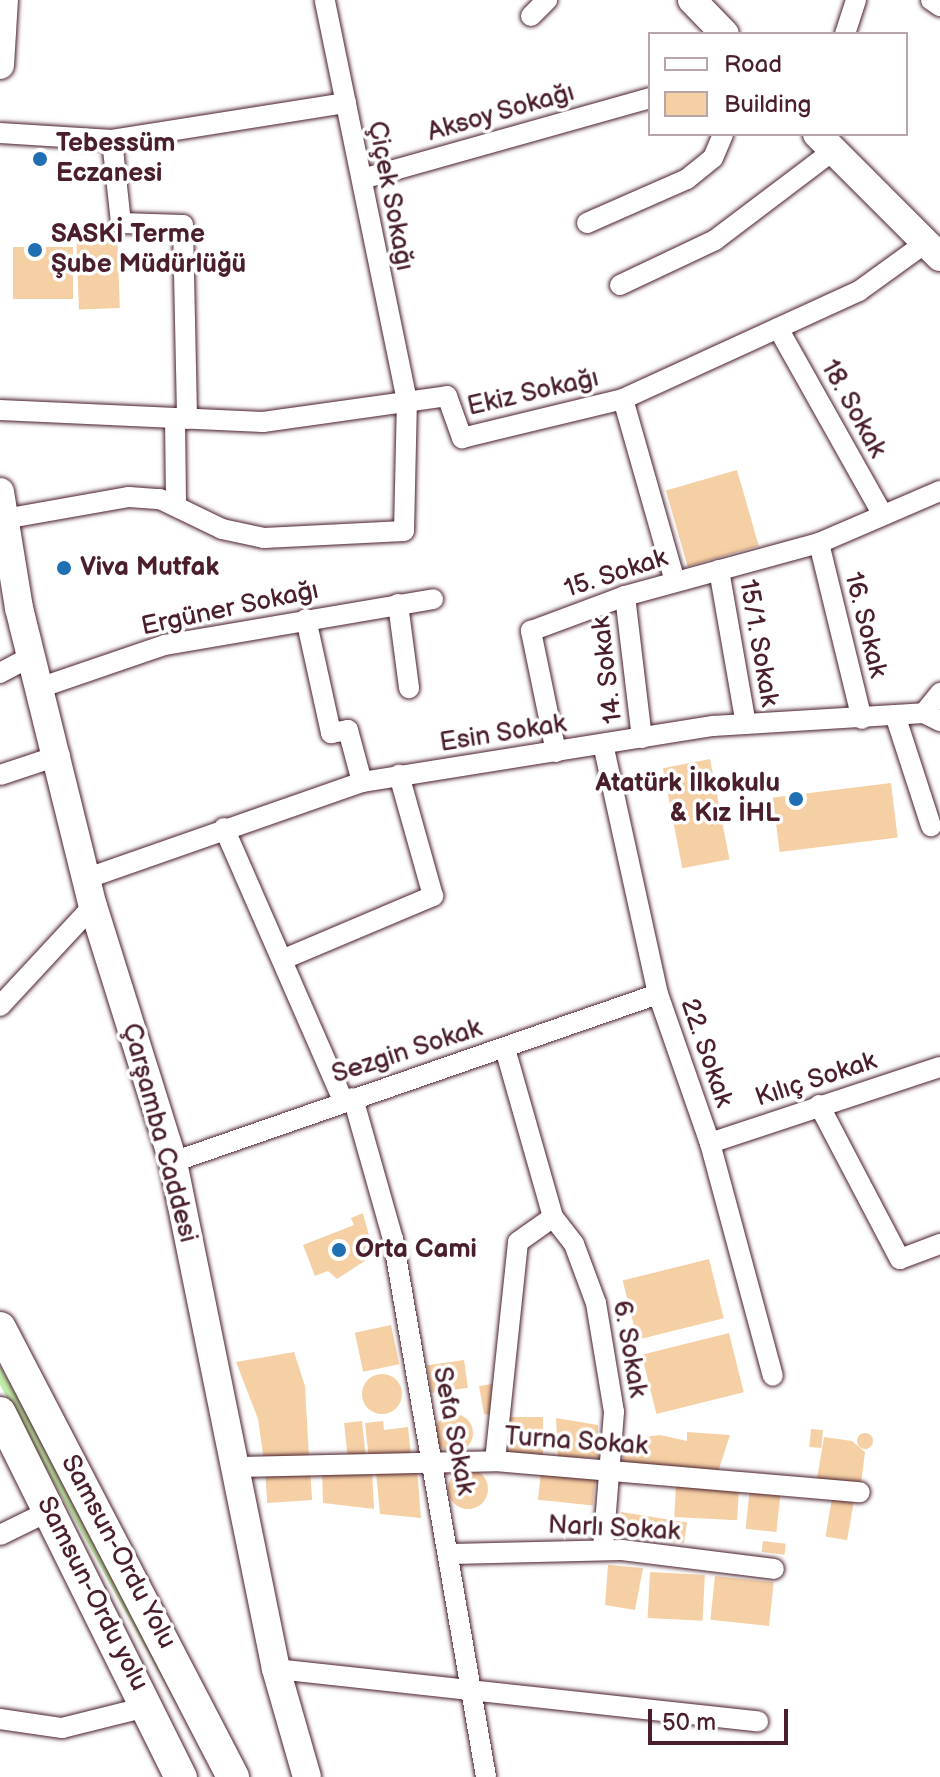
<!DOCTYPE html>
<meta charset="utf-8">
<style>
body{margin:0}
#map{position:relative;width:940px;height:1777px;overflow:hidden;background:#fff;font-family:"Balsamiq Sans",sans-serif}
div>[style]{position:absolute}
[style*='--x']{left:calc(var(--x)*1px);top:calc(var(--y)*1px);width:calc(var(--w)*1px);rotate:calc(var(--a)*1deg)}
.green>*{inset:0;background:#c2eda9}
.building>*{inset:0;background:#f5d0a5;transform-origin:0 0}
.round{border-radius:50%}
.roads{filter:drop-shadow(0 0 2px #4a1f2b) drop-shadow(0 0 2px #4a1f2b)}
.minor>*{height:20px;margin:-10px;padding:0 10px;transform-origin:10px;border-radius:10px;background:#fff}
.secondary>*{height:28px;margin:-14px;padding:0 14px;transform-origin:14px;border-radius:14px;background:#fff}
.trunk>*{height:32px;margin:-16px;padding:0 16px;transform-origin:16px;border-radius:16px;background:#fff}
.dots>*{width:22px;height:22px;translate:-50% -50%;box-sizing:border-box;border:4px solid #fff;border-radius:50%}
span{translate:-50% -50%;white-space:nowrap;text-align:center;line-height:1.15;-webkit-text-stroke:7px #fff;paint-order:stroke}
.street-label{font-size:26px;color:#4a1f2b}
.poi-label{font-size:26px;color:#4a1f2b;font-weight:700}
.left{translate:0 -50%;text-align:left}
.right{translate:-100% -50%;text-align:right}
.legend{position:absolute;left:648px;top:32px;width:260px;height:104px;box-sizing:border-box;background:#fff;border:2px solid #b7a5aa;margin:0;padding:10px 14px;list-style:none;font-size:24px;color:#4a1f2b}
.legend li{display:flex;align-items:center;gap:16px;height:40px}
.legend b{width:40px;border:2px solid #b7a5aa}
.scale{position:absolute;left:648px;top:1709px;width:140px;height:36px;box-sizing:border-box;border:4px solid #4a1f2b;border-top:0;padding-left:10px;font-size:24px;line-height:28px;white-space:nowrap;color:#4a1f2b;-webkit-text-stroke:6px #fff;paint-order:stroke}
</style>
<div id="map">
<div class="green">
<div style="clip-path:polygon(0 1366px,30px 1419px,217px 1777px,0 1385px)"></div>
</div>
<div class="building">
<div style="left:117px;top:227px;width:81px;height:41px;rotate:88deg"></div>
<div style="left:13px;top:247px;width:60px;height:52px"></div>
<div style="left:737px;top:470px;width:79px;height:74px;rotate:74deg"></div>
<div style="left:710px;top:759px;width:102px;height:48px;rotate:79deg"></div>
<div style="left:891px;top:783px;width:55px;height:119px;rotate:83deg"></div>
<div style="clip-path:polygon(363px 1213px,374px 1255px,337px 1279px,328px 1271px,315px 1276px,303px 1245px,354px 1225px,351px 1218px)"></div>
<div style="left:709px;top:1259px;width:61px;height:89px;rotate:76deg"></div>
<div style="left:391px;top:1325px;width:40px;height:37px;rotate:78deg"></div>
<div style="left:729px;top:1333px;width:61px;height:90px;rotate:76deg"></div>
<div style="clip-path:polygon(294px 1352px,305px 1386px,309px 1458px,264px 1461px,258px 1419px,236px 1362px)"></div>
<div style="left:464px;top:1360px;width:28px;height:37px;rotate:82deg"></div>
<div class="round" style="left:362px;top:1374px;width:40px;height:40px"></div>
<div style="clip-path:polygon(492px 1384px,490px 1415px,484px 1414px,479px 1386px)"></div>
<div class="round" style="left:435px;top:1414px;width:38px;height:38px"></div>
<div style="left:510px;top:1417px;width:33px;height:38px"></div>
<div style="clip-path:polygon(556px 1418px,598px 1425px,598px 1458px,558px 1457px)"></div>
<div style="left:362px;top:1421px;width:36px;height:18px;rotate:84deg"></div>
<div style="clip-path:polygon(383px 1421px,384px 1430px,408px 1427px,411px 1456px,369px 1460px,365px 1423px)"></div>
<div style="left:811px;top:1429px;width:12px;height:18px;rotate:5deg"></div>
<div style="clip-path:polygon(687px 1432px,730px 1435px,718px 1472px,623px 1465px,624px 1440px,660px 1435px,687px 1441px)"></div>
<div class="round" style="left:857px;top:1433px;width:16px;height:16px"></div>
<div style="clip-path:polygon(824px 1437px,852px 1441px,865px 1452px,861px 1484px,817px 1479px)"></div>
<div class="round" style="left:448px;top:1469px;width:40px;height:40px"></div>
<div style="left:310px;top:1469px;width:31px;height:45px;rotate:86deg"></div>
<div style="clip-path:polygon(417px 1469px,421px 1518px,380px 1514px,376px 1472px)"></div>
<div style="clip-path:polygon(372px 1470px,374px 1509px,323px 1503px,322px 1472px)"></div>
<div style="left:541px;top:1471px;width:55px;height:29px;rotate:6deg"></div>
<div style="left:676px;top:1484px;width:63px;height:33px;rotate:3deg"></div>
<div style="left:750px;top:1487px;width:31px;height:42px;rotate:6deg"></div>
<div style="left:832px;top:1499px;width:22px;height:38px;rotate:10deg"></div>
<div style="left:621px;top:1512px;width:67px;height:21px;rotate:9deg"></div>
<div style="left:763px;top:1541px;width:23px;height:11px;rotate:7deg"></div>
<div style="clip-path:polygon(608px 1565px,643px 1568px,635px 1610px,605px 1605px)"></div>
<div style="left:650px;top:1572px;width:55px;height:46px;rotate:3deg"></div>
<div style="left:715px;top:1576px;width:59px;height:44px;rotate:6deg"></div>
</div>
<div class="roads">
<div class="minor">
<div style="--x:931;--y:0;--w:11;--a:34"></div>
<div style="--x:531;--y:16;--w:23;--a:-45"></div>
<div style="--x:845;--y:34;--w:36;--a:-72"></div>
<div style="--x:0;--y:133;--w:112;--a:3.6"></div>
<div style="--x:112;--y:140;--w:237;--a:-9"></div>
<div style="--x:112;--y:140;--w:83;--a:83.8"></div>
<div style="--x:121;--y:223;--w:62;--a:1.8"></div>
<div style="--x:183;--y:225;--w:194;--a:88.8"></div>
<div style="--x:366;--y:178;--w:295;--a:-15.7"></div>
<div style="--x:587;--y:223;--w:109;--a:-23.7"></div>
<div style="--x:687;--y:179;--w:33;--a:-39"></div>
<div style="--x:713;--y:158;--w:26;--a:-67"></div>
<div style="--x:620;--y:285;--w:105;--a:-25.3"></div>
<div style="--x:715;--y:240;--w:149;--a:-37.1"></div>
<div style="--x:778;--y:328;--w:214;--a:60.7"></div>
<div style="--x:623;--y:399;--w:190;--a:74.1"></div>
<div style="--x:0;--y:410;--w:263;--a:2.6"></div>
<div style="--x:263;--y:422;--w:186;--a:-8"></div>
<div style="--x:447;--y:396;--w:45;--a:70.3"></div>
<div style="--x:462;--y:438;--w:166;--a:-13.6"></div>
<div style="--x:623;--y:399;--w:260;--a:-24.6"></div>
<div style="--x:859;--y:291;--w:80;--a:-35.9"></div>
<div style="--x:175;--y:418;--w:88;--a:89.3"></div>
<div style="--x:4;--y:519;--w:127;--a:-10"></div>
<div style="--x:129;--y:497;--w:31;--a:4"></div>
<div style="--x:160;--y:499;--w:69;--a:25.8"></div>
<div style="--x:222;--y:529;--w:43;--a:12.1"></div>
<div style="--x:264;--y:538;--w:140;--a:-2.9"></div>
<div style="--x:404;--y:531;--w:130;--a:-88.7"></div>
<div style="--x:407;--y:401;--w:409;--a:-101.6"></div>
<div style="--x:819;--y:543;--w:181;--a:76.3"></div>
<div style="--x:719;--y:570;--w:156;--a:80.1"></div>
<div style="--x:625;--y:596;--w:143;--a:83.2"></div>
<div style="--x:398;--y:604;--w:85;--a:82.5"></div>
<div style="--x:306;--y:619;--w:117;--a:77.6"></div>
<div style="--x:331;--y:733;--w:17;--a:-10"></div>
<div style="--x:348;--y:730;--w:54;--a:74.9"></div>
<div style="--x:0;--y:673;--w:36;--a:-28"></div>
<div style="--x:42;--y:687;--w:130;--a:-18.9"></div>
<div style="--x:165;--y:645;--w:272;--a:-9.7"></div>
<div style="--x:924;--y:713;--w:26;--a:-51"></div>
<div style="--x:895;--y:715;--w:117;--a:72"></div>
<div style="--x:603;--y:744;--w:256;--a:77.6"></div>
<div style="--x:658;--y:994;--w:158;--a:70.8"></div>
<div style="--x:710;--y:1143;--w:241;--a:74.9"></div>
<div style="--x:556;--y:752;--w:124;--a:-101.7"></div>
<div style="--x:531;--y:631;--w:100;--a:-20.4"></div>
<div style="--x:625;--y:596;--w:201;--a:-15.3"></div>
<div style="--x:819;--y:543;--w:132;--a:-23.3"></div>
<div style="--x:0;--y:775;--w:63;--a:-18.4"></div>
<div style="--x:224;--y:828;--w:297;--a:66.4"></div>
<div style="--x:88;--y:878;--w:290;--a:-19.3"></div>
<div style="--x:362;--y:782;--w:355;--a:-9.1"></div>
<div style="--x:713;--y:726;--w:211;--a:-3.5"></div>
<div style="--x:924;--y:713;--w:18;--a:27"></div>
<div style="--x:284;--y:959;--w:162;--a:-22.9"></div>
<div style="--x:433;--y:896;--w:126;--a:-105.7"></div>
<div style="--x:0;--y:1006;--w:137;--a:-47.1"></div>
<div style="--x:353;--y:1098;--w:147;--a:74.2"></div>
<div style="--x:393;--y:1239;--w:546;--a:80.19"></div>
<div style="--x:819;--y:1105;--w:174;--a:62.3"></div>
<div style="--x:900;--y:1259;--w:43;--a:-20.6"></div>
<div style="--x:710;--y:1143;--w:242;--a:-18.3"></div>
<div style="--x:173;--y:1162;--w:513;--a:-19.11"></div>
<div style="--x:553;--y:1217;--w:34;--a:52"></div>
<div style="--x:574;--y:1244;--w:63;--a:69.6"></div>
<div style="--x:596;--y:1303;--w:110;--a:80.6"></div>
<div style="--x:614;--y:1412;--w:137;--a:94.6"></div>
<div style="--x:495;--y:1461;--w:220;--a:-84"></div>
<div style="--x:518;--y:1242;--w:43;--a:-35.5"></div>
<div style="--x:553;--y:1217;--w:176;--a:-105.9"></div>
<div style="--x:239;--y:1467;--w:256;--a:-1.3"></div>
<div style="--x:495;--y:1461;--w:366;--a:4.9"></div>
<div style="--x:0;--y:1535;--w:55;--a:-26.1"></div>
<div style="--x:451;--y:1554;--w:171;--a:-1.3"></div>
<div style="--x:622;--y:1550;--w:153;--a:7.1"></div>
<div style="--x:276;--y:1669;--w:485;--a:6.2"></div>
<div style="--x:0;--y:1719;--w:63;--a:8.3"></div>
<div style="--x:62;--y:1728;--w:91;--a:-14"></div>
</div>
<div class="secondary">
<div style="--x:692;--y:0;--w:47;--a:45.9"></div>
<div style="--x:0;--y:65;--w:65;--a:-86.5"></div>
<div style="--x:817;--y:134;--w:174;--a:45"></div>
<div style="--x:0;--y:492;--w:118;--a:80.7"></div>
<div style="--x:19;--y:608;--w:307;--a:76.1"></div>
<div style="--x:93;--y:906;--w:268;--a:72.6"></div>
<div style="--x:173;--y:1162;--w:517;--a:78.52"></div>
<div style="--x:276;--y:1669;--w:112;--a:74"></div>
</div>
<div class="trunk">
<div style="--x:0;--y:1328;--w:506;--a:62.57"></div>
<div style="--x:0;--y:1413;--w:407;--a:63.6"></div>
</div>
</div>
<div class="dots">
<div style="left:40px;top:159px;background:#1f6fb2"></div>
<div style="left:35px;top:250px;background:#1f6fb2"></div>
<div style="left:64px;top:568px;background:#1f6fb2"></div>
<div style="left:796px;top:799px;background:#1f6fb2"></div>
<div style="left:339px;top:1250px;background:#1f6fb2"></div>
</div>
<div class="street-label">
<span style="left:501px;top:113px;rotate:-16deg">Aksoy Sokağı</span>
<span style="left:390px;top:196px;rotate:79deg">Çiçek Sokağı</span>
<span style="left:533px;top:393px;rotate:-13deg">Ekiz Sokağı</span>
<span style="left:853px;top:409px;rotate:61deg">18. Sokak</span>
<span style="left:616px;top:574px;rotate:-18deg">15. Sokak</span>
<span style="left:230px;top:609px;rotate:-12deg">Ergüner Sokağı</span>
<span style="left:865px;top:625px;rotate:76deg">16. Sokak</span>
<span style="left:758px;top:643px;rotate:80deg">15/1. Sokak</span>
<span style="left:608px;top:670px;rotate:-97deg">14. Sokak</span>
<span style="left:503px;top:734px;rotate:-9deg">Esin Sokak</span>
<span style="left:407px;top:1052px;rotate:-18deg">Sezgin Sokak</span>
<span style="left:706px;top:1053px;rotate:71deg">22. Sokak</span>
<span style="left:816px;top:1080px;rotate:-18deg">Kılıç Sokak</span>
<span style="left:159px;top:1133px;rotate:75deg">Çarşamba Caddesi</span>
<span style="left:629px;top:1349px;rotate:80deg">6. Sokak</span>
<span style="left:453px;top:1431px;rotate:79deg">Sefa Sokak</span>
<span style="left:576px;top:1442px;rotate:4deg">Turna Sokak</span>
<span style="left:614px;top:1529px;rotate:3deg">Narlı Sokak</span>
<span style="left:118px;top:1552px;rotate:62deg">Samsun-Ordu Yolu</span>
<span style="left:92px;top:1594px;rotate:63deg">Samsun-Ordu yolu</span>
</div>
<div class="poi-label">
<span class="left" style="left:56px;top:159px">Tebessüm<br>Eczanesi</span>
<span class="left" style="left:51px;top:250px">SASKİ Terme<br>Şube Müdürlüğü</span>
<span class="left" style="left:80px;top:568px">Viva Mutfak</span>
<span class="right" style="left:780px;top:799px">Atatürk İlkokulu<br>&amp; Kız İHL</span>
<span class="left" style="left:355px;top:1250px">Orta Cami</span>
</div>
<ul class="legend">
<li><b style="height:10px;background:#fff"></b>Road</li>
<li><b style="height:22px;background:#f5d0a5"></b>Building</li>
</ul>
<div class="scale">50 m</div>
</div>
